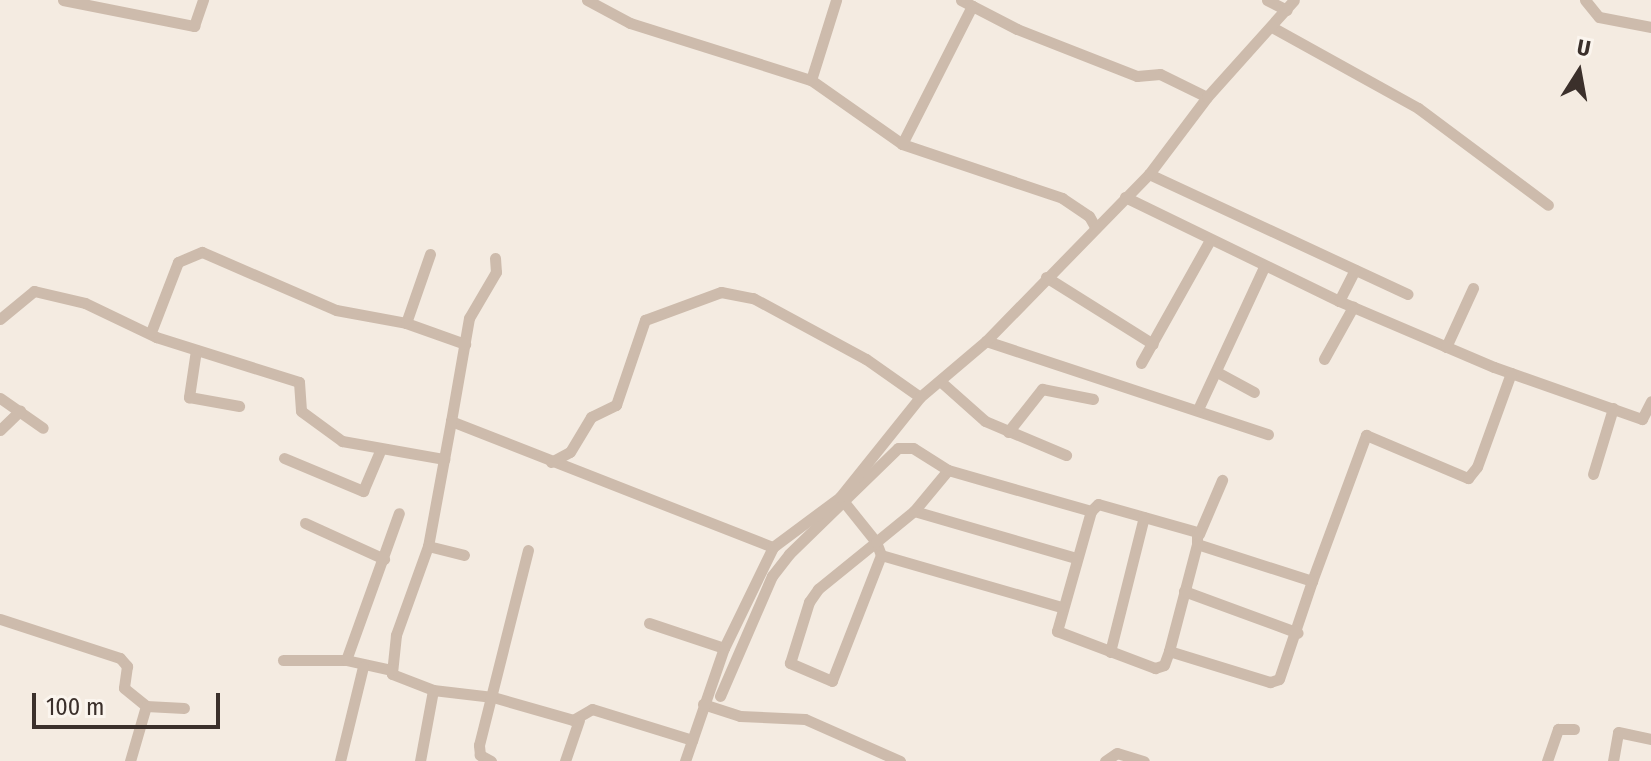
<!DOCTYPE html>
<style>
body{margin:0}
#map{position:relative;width:1651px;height:761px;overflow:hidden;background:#f4ebe1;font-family:"Fira Sans Condensed",sans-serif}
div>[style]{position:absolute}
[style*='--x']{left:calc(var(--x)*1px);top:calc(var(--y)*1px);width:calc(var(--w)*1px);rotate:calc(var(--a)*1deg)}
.street>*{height:11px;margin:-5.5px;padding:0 5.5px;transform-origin:5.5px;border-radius:5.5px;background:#cdbbac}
span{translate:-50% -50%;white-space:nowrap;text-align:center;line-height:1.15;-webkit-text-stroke:7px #fbf5ee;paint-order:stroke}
.north{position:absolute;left:1539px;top:32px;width:80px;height:80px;-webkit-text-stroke:6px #fbf5ee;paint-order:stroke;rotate:11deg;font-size:22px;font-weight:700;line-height:32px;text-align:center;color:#3b302b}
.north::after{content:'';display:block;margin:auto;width:28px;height:36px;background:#3b302b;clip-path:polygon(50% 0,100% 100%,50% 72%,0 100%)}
.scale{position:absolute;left:32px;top:693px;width:188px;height:36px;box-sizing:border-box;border:4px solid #3b302b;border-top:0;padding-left:10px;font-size:24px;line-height:28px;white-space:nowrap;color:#3b302b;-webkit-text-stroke:6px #fbf5ee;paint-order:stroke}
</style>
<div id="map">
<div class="street">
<div style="--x:63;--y:0;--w:134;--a:11.2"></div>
<div style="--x:194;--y:26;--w:28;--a:-71"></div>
<div style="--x:587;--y:0;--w:49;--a:28.1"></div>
<div style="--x:630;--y:23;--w:190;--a:17.5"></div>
<div style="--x:811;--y:80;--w:111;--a:35.1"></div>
<div style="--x:902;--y:144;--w:169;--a:18.6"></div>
<div style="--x:1062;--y:198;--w:32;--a:34"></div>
<div style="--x:1089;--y:216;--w:13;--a:61"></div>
<div style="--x:961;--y:0;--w:63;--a:27.4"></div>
<div style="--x:1017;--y:29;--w:129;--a:21.4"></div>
<div style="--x:1137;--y:76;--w:23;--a:-5"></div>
<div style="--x:1160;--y:74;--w:52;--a:26.1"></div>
<div style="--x:1267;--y:0;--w:22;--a:27"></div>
<div style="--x:1585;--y:0;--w:22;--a:51"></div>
<div style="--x:1599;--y:17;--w:53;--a:10.9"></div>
<div style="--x:1272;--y:27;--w:167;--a:29"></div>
<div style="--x:1418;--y:108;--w:162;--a:36.7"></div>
<div style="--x:811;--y:80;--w:84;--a:-72.6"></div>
<div style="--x:902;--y:144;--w:155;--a:-63.1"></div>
<div style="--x:1149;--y:174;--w:285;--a:24.9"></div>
<div style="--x:1125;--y:197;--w:238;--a:25.9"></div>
<div style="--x:1339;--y:301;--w:168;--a:23.1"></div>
<div style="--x:1494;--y:367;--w:157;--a:19.4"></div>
<div style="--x:1642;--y:419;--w:20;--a:-63"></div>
<div style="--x:495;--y:258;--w:14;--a:86"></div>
<div style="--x:496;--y:272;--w:53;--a:120.4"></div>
<div style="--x:469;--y:318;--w:105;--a:99.9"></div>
<div style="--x:451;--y:421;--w:346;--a:21.4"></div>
<div style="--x:1046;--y:277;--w:126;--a:32.1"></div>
<div style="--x:1339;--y:301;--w:35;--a:-63"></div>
<div style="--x:0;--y:319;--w:44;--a:-39.5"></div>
<div style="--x:34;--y:291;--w:52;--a:13.2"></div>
<div style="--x:85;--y:303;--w:79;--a:25.6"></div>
<div style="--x:156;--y:337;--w:150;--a:17.5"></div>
<div style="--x:299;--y:382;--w:29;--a:86"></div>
<div style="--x:301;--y:411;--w:51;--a:36.2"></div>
<div style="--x:342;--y:441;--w:104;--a:10"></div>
<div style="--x:406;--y:323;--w:73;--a:-70.8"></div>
<div style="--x:151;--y:332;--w:75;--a:-68.9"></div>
<div style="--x:178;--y:262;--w:26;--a:-23"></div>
<div style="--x:202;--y:252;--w:146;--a:23.4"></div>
<div style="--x:336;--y:310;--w:71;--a:10.5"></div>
<div style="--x:406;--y:323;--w:63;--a:19.6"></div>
<div style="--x:986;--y:341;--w:297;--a:18.3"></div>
<div style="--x:1446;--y:347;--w:65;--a:-65.4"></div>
<div style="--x:196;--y:350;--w:48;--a:98.5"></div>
<div style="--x:189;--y:397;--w:51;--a:10.2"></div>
<div style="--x:1324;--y:359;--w:60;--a:-60.9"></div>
<div style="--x:1141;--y:363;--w:141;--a:-60.7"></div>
<div style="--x:1217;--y:372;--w:42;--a:28.4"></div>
<div style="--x:940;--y:381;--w:60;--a:41.6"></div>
<div style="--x:985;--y:421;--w:88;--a:22.8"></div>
<div style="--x:0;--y:398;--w:52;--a:34.9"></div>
<div style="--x:1199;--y:407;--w:154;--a:-65.1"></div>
<div style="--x:451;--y:421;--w:127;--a:100.4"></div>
<div style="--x:428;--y:546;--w:95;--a:109.8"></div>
<div style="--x:396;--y:635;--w:39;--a:96"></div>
<div style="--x:392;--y:674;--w:44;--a:21.3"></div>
<div style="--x:433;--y:690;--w:60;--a:6.7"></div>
<div style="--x:493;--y:697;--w:83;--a:16"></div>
<div style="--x:573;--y:720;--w:22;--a:-30"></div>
<div style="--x:592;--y:709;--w:105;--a:17.2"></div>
<div style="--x:0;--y:430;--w:28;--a:-44"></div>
<div style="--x:1008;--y:432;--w:55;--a:-51.7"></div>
<div style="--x:1042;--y:389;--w:52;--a:11.1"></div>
<div style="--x:284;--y:458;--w:86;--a:22.7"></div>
<div style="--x:363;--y:491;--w:43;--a:-67"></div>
<div style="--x:551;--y:462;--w:21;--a:-28"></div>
<div style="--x:570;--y:452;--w:41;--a:-59"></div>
<div style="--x:591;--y:417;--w:28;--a:-26"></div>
<div style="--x:616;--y:405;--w:90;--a:-71.2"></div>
<div style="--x:645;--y:320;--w:81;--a:-20.2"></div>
<div style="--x:721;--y:292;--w:33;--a:11"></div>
<div style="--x:753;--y:298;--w:128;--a:28.4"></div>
<div style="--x:866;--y:359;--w:66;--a:35.1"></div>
<div style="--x:1593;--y:474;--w:69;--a:-73.1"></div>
<div style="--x:840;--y:497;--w:58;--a:51.3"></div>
<div style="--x:876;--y:542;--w:14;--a:69"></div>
<div style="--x:881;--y:555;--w:135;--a:111.3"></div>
<div style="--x:832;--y:681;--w:46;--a:-156.8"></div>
<div style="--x:790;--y:663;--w:64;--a:-72.7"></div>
<div style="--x:809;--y:602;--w:16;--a:-55"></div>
<div style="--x:818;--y:589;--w:75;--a:-39"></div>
<div style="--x:876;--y:542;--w:49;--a:-39.2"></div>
<div style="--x:914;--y:511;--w:53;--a:-50.3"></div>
<div style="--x:948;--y:470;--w:149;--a:16"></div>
<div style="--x:1091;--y:511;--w:10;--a:-45"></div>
<div style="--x:1098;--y:504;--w:103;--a:15.8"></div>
<div style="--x:1197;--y:532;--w:12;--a:90"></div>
<div style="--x:1197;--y:544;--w:121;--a:17.8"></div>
<div style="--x:1312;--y:581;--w:156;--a:-69.7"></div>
<div style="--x:1366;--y:435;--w:111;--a:22.9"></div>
<div style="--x:1468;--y:478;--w:14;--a:-51"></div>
<div style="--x:1477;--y:467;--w:100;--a:-70.1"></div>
<div style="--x:914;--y:511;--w:169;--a:16.2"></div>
<div style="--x:1091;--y:511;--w:125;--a:105.8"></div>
<div style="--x:1057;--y:631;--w:105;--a:20.7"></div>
<div style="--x:1155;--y:668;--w:9;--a:-18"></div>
<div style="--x:1164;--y:665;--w:15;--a:-70"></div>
<div style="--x:1169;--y:651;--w:111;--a:-75.3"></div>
<div style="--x:305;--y:523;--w:87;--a:24.5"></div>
<div style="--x:1199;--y:534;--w:59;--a:-66.9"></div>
<div style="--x:428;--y:546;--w:37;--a:14"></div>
<div style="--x:881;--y:555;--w:187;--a:16.1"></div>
<div style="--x:1184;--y:591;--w:121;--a:20.2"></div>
<div style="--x:0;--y:619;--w:126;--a:18"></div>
<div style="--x:120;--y:658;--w:11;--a:49"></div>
<div style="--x:127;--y:666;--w:22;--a:98"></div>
<div style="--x:124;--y:688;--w:28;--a:39"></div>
<div style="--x:146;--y:706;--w:38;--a:3"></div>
<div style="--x:649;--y:623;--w:79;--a:18.4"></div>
<div style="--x:1169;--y:651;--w:106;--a:17.1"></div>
<div style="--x:1270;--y:682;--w:9;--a:-18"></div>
<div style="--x:1279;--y:679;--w:103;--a:-71.4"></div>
<div style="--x:1110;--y:652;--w:139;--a:-75.9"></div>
<div style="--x:283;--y:660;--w:63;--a:0"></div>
<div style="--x:346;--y:660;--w:46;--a:12.5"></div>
<div style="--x:346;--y:660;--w:156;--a:-70.2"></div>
<div style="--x:720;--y:696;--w:131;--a:-66.6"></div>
<div style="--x:772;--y:576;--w:28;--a:-52"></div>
<div style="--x:789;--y:554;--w:152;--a:-44.2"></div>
<div style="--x:898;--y:448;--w:15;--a:0"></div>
<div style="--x:913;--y:448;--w:41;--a:32.2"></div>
<div style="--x:703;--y:704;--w:39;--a:18"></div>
<div style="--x:740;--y:716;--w:65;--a:2.6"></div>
<div style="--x:805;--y:719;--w:104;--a:23.9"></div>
<div style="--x:130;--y:761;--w:57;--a:-73.8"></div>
<div style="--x:340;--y:761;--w:97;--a:-76.3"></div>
<div style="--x:420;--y:761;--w:72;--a:-79.6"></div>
<div style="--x:491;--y:761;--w:13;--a:-151"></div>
<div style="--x:480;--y:755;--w:10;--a:-96"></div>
<div style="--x:479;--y:745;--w:201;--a:-75.9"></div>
<div style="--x:565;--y:761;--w:43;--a:-71.1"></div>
<div style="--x:685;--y:761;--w:120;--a:-71"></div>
<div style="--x:724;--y:648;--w:112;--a:-64.1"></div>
<div style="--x:773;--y:547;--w:84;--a:-36.7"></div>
<div style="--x:840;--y:497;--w:128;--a:-51.3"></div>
<div style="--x:920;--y:397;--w:87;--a:-40.3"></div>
<div style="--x:986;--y:341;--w:233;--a:-45.7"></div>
<div style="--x:1149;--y:174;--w:96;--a:-53"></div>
<div style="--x:1207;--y:97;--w:130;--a:-48.1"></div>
<div style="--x:1105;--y:761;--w:14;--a:-34"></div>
<div style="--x:1117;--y:753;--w:28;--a:17"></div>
<div style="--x:1547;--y:761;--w:34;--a:-71"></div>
<div style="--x:1558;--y:729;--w:16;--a:0"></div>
<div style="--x:1613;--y:761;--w:29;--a:-80"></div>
<div style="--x:1618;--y:732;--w:34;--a:12"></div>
</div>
<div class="north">U</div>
<div class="scale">100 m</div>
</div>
